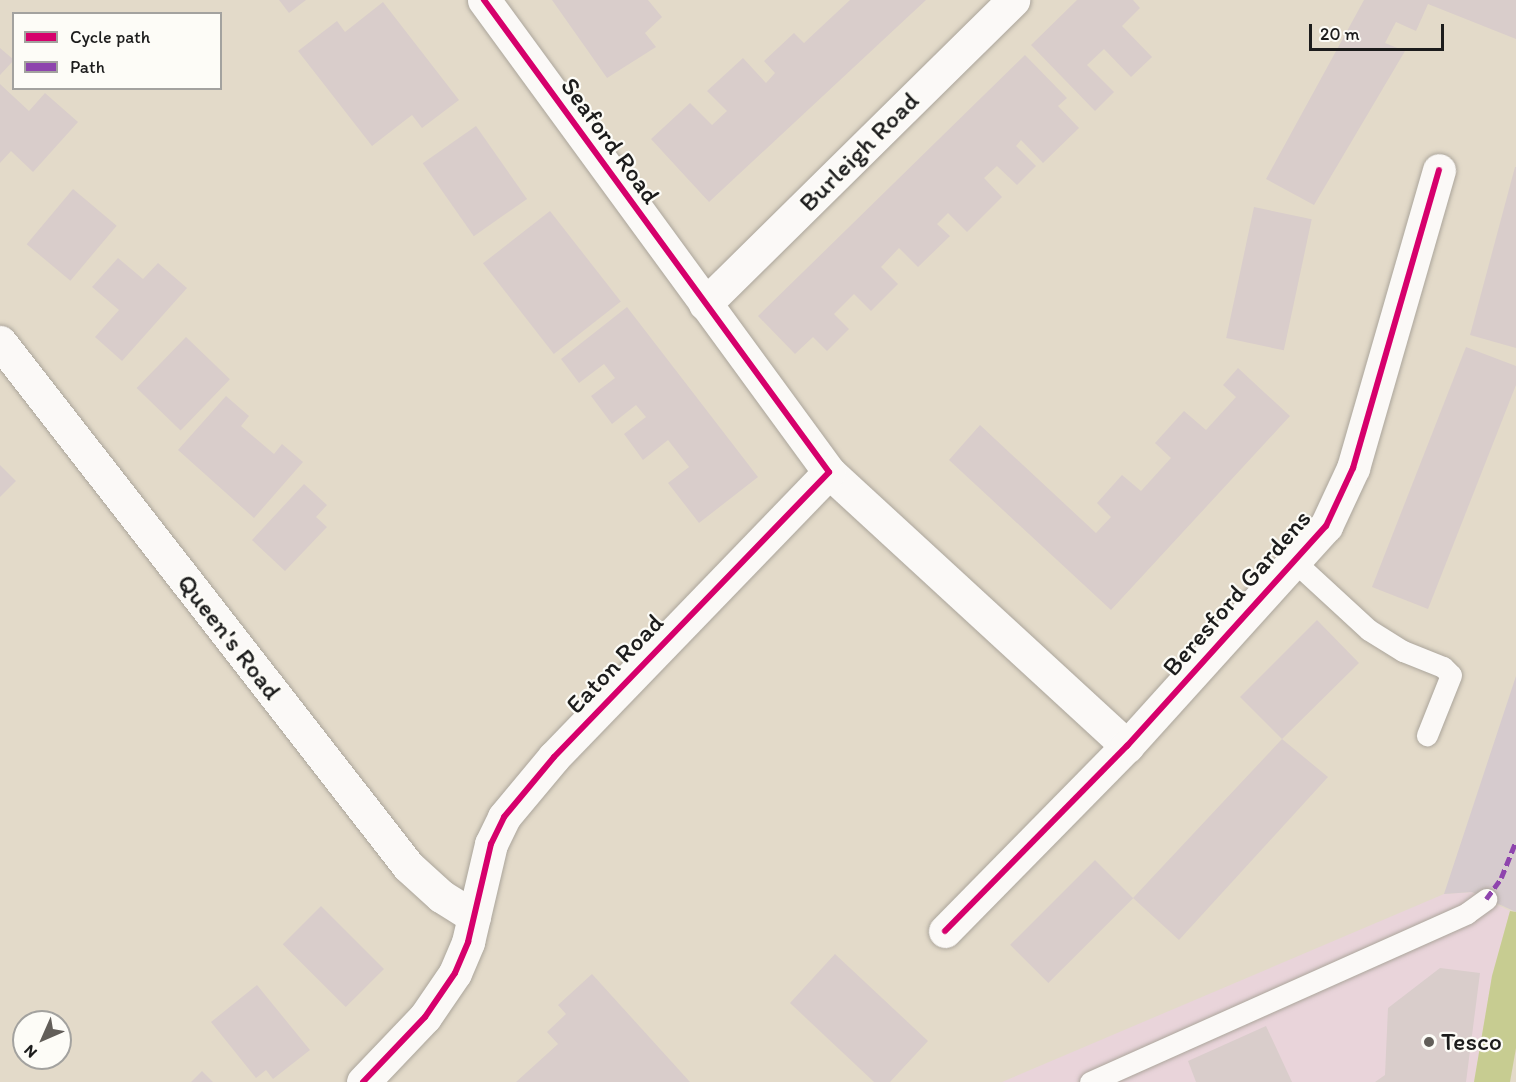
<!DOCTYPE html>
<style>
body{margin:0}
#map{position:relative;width:1516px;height:1082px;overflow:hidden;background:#e3dac9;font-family:Itim,sans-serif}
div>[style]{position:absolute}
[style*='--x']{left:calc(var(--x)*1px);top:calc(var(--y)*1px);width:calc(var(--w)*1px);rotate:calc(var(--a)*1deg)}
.built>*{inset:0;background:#e9d4da}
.industrial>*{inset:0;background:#d6cbce}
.green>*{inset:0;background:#c7cc91}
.building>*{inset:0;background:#d9cdcb;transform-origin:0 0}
.roads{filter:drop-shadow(0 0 2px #aba59b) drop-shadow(0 0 2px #aba59b)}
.lane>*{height:21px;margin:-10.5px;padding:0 10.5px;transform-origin:10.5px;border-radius:10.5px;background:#fbf9f7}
.street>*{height:33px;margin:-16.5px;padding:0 16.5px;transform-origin:16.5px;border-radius:16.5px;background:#fbf9f7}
.quiet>*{height:4.5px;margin-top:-2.25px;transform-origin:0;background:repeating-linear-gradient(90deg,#8e44ad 0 9px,transparent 0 13.5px)}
.cycleway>*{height:6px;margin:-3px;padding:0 3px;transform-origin:3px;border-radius:3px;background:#d6006c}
.dots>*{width:16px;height:16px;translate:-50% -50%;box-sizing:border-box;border:3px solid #fdfcf7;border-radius:50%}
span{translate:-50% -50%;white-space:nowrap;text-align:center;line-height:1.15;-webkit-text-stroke:4.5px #fdfcf7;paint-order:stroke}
.street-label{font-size:26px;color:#1c1c1c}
.poi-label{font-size:26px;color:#1c1c1c}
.left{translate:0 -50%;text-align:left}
.legend{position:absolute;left:12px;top:12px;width:210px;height:78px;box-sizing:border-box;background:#fdfcf7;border:2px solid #a3a29f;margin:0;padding:8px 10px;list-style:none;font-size:18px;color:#1c1c1c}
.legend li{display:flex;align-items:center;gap:12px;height:30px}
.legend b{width:30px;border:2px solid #a3a29f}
.north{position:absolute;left:12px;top:1010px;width:60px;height:60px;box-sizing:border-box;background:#fdfcf7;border:2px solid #a3a29f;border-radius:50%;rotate:225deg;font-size:16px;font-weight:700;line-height:24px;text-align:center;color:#1c1c1c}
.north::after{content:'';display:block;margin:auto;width:21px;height:27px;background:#625e59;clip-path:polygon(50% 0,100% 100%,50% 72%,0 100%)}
.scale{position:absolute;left:1309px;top:24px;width:135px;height:27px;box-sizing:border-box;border:3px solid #1c1c1c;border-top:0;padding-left:8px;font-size:18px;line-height:21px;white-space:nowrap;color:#1c1c1c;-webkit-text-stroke:4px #fdfcf7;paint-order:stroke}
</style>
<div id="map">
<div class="built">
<div style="clip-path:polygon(1472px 892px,1510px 911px,1492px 976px,1474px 1082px,1002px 1082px,1444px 894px)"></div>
</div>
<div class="industrial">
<div style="clip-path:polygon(1516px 676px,1516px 912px,1472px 892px,1444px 894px)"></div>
</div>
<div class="green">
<div style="clip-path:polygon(1510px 911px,1516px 912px,1516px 1048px,1510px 1082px,1474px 1082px,1492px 976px)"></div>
</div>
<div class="building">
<div style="clip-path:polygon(279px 0,306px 0,289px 13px)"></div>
<div style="clip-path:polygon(552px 0,648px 0,662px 17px,645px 33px,656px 47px,607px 78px)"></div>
<div style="clip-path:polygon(850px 0,926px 0,709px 202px,651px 139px,690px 103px,712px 125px,727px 111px,707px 91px,743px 58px,766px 83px,775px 73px,764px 61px,794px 33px,804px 43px)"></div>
<div style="clip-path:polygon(1077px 0,1133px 0,1140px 8px,1122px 26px,1152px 57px,1131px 77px,1104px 49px,1087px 65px,1114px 92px,1095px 111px,1031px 45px)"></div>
<div style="clip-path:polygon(1364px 0,1516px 0,1516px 39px,1428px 4px,1416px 31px,1396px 22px,1385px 43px,1405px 51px,1314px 205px,1266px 179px)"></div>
<div style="clip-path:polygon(383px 2px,459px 100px,422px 128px,412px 115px,372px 146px,298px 51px,337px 21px,345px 32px)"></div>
<div style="clip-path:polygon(0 48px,14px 60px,0 75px)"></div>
<div style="clip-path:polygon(1025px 55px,1067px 98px,1058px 106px,1079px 128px,1043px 163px,1021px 140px,1016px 146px,1036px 166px,1017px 185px,997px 166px,984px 178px,1002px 197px,967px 232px,948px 213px,937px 224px,950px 236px,918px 267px,899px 248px,881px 267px,898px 284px,871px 311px,854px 294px,834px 314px,849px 329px,827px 351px,813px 337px,795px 354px,758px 316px)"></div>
<div style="clip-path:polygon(0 84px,29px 111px,45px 93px,78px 122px,33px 172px,11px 151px,0 163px)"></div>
<div style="left:476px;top:126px;width:89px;height:65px;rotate:55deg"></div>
<div style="clip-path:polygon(1515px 167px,1516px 167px,1516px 348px,1470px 335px)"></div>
<div style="left:73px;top:189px;width:57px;height:72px;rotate:40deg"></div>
<div style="left:1254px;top:207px;width:59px;height:134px;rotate:12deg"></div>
<div style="left:550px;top:211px;width:115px;height:85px;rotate:52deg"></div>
<div style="clip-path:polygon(118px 258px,143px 279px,158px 263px,187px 288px,122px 361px,95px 337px,119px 310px,92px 287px)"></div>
<div style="clip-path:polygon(627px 307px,758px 477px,699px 523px,668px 483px,689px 467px,668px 440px,643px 460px,624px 434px,646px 417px,636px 405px,612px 424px,591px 396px,615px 378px,604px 364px,579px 383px,561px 359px)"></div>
<div style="left:186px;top:337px;width:61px;height:71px;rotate:44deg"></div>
<div style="clip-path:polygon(1466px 347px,1516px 366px,1516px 385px,1428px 609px,1372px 587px)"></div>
<div style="clip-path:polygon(1238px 368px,1290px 416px,1111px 610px,949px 460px,980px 425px,1096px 533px,1111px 517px,1097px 503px,1122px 475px,1141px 491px,1171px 458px,1155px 443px,1184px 411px,1206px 430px,1236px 397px,1223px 385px)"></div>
<div style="clip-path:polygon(226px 396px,249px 416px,241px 426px,274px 454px,282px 444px,303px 462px,254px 518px,178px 450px)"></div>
<div style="clip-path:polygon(0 465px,16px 481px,0 497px)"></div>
<div style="clip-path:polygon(304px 484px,327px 505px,316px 517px,327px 527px,285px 571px,252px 540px)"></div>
<div style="clip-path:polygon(1317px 620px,1359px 663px,1282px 739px,1328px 777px,1179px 940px,1133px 898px,1282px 739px,1240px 697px)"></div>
<div style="left:1095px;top:860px;width:54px;height:120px;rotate:45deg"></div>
<div style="left:321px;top:906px;width:89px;height:54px;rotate:45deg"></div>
<div style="clip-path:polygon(835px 954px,928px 1041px,890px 1082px,874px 1082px,790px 1003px)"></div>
<div style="clip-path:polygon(1440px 968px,1480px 973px,1466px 1082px,1375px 1082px,1385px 1075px,1388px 1008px)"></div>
<div style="clip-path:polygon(592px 974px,690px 1082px,516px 1082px,558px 1044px,547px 1032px,566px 1014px,558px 1005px)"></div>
<div style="clip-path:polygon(257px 985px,310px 1050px,273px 1079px,266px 1070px,256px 1078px,211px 1022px)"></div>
<div style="clip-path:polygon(1266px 1026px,1292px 1082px,1196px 1082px,1188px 1061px)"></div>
<div style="clip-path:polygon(202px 1071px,213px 1082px,191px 1082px)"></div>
</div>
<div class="roads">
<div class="lane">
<div style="--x:1295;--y:562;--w:100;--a:42.6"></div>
<div style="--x:1369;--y:630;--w:40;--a:32"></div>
<div style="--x:1403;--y:651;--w:43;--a:21.8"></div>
<div style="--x:1443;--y:667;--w:11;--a:45"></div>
<div style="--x:1451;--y:675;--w:65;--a:111.8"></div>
<div style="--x:1090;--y:1082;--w:413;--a:-24.1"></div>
<div style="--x:1467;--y:913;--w:24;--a:-36"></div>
</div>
<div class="street">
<div style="--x:484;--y:0;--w:585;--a:53.84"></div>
<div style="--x:829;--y:472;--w:405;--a:42.6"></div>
<div style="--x:705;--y:304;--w:433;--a:-44.6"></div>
<div style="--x:0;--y:342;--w:664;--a:52.09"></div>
<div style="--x:408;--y:866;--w:45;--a:42.3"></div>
<div style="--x:441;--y:896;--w:39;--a:32"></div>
<div style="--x:945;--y:931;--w:260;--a:-45.5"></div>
<div style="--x:1127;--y:746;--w:297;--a:-47.9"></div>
<div style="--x:1326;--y:526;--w:64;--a:-65"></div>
<div style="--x:1353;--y:468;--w:310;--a:-73.9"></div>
<div style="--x:363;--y:1082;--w:90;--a:-46.4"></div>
<div style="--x:425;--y:1017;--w:53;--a:-55.7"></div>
<div style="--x:455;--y:973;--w:34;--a:-67"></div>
<div style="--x:468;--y:942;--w:101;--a:-76.8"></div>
<div style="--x:491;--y:844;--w:30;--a:-64"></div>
<div style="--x:504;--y:817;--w:78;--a:-50.2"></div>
<div style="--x:554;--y:757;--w:396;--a:-46"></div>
</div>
</div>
<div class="quiet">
<div style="--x:1486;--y:899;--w:26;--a:-54"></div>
<div style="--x:1501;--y:878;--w:40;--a:-68"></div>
</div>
<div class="cycleway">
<div style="--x:945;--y:931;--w:260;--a:-45.5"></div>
<div style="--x:1127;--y:746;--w:297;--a:-47.9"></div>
<div style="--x:1326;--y:526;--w:64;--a:-65"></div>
<div style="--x:1353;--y:468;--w:310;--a:-73.9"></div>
<div style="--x:363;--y:1082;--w:90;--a:-46.4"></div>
<div style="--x:425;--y:1017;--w:53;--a:-55.7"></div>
<div style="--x:455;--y:973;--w:34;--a:-67"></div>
<div style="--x:468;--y:942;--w:101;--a:-76.8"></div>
<div style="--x:491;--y:844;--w:30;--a:-64"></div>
<div style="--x:504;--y:817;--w:78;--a:-50.2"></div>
<div style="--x:554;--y:757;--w:396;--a:-46"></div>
<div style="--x:829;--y:472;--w:585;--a:-126.16"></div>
</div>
<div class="dots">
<div style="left:1429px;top:1042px;background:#625e59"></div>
</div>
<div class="street-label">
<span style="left:610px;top:141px;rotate:54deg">Seaford Road</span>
<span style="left:859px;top:152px;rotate:-45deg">Burleigh Road</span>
<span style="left:1237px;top:593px;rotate:-49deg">Beresford Gardens</span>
<span style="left:229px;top:637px;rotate:52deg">Queen's Road</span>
<span style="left:615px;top:664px;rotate:-46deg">Eaton Road</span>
</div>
<div class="poi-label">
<span class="left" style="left:1441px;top:1042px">Tesco</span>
</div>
<ul class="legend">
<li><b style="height:8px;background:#d6006c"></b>Cycle path</li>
<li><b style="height:8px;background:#8e44ad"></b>Path</li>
</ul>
<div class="north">N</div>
<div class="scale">20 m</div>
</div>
